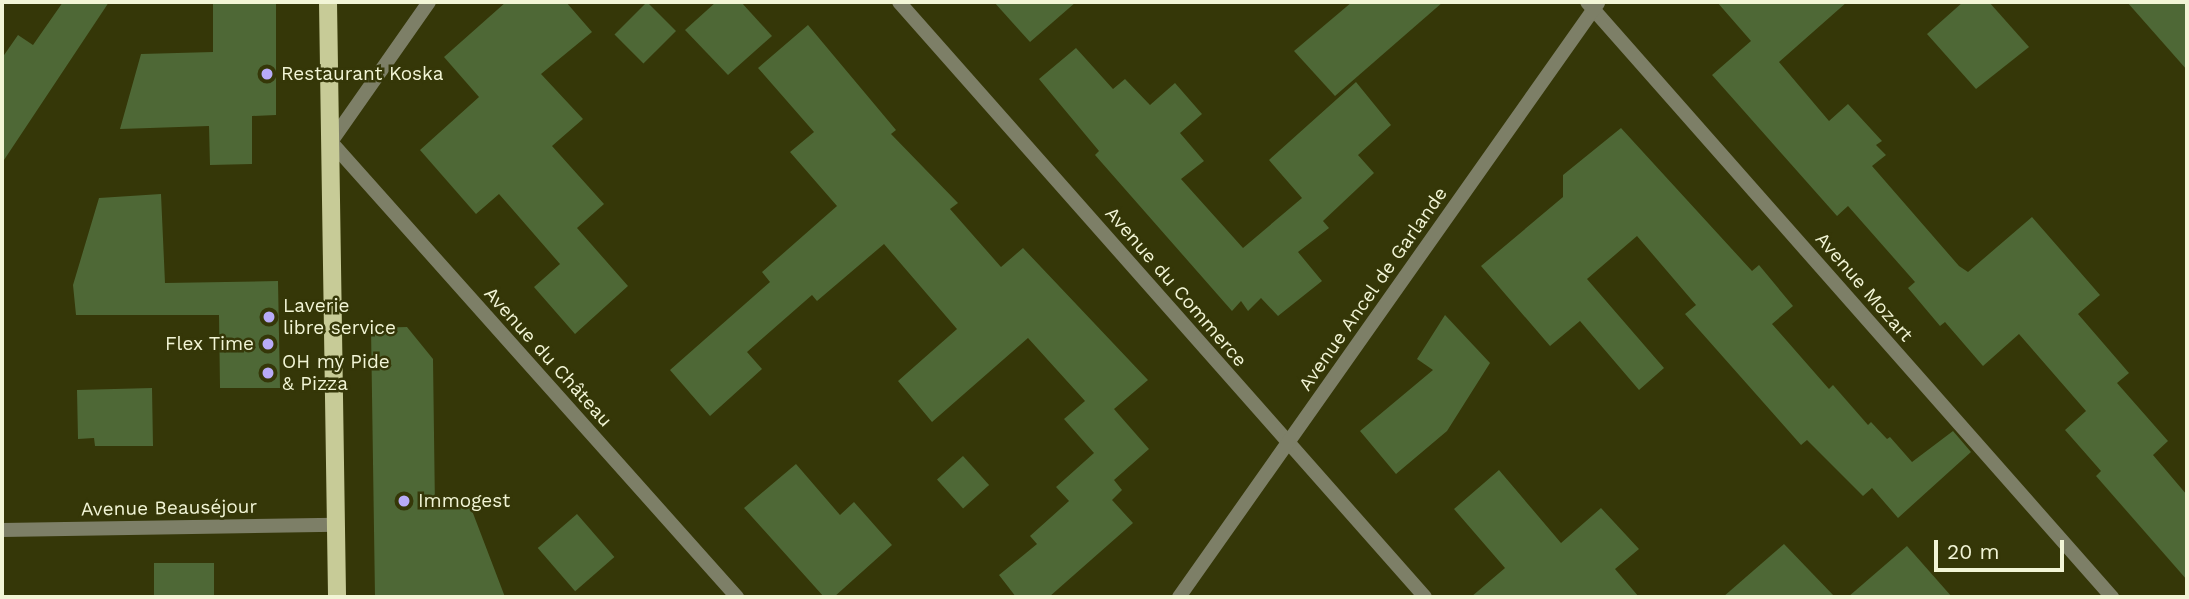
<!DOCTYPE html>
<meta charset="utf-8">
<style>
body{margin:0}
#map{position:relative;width:2189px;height:599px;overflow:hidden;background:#353708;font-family:"Work Sans",sans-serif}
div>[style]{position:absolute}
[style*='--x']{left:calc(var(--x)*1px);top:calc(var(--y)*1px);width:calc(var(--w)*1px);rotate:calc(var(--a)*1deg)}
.building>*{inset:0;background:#4e6836;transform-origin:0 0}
.minor>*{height:14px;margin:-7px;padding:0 7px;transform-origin:7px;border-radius:7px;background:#7d7f67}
.primary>*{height:18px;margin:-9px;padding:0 9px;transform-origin:9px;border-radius:9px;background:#c7cb97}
.dots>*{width:19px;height:19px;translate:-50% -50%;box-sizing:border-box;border:4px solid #353708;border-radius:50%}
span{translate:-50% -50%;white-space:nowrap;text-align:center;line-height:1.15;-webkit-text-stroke:5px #353708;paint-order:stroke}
.poi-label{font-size:19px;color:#f2f5d6}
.left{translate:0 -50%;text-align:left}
.right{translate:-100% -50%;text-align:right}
.street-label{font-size:19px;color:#f2f5d6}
.frame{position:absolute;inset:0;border:4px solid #f2f5d6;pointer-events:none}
.scale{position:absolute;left:1934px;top:540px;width:130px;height:32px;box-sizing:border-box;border:4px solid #f2f5d6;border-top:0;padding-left:9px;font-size:21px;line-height:24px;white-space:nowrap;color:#f2f5d6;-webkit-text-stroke:5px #353708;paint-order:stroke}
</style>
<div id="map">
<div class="building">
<div style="clip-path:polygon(63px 2px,109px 2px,2px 163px,2px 58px,18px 35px,33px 45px)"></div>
<div style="clip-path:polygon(213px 2px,276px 2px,276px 115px,252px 116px,252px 164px,210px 165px,209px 126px,120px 129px,141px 54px,213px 52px)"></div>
<div style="clip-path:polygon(506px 2px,566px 2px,592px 32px,541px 74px,583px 119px,552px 146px,604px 204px,577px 228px,628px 286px,575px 334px,534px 287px,560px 264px,499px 194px,476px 214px,420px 150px,479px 97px,444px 57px)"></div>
<div style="left:647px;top:2px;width:41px;height:46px;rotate:45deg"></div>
<div style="clip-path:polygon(716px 2px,741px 2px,772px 36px,728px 75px,685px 30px)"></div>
<div style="clip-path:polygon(994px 2px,1076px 2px,1030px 42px)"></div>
<div style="clip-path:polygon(1352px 2px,1443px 2px,1335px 96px,1294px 51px)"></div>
<div style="clip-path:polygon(1717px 2px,1847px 2px,1779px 62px,1829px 121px,1848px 104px,1882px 141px,1876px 145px,1886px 155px,1872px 166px,1959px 266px,1968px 272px,2032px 217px,2100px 295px,2078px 314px,2129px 373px,2117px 383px,2168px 441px,2153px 455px,2187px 495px,2187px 580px,2096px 476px,2101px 471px,2065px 430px,2086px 411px,2019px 334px,1983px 366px,1945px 322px,1940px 326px,1908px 288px,1915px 282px,1848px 206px,1837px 216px,1712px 75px,1751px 41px)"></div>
<div style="clip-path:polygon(1963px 2px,1989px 2px,2029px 47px,1976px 89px,1927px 34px)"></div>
<div style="clip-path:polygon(2127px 2px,2187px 2px,2187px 70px)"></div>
<div style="clip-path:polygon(808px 25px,896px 130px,891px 134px,958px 203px,950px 209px,1001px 267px,1023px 248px,1148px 380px,1114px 409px,1149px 449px,1114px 480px,1122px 490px,1112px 500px,1133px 523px,1049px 597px,1016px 597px,999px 575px,1037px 544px,1030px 536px,1069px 501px,1056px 487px,1094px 453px,1064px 419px,1085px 401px,1028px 338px,932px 422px,898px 381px,957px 329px,884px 244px,817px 301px,812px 295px,747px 352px,762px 369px,710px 416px,670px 370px,770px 282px,762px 272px,837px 206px,790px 152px,814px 132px,758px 68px)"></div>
<div style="clip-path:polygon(1076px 48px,1113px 89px,1125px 79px,1150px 105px,1175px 83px,1202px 114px,1180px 133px,1204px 161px,1181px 179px,1243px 248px,1302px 198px,1269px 160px,1356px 82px,1391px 125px,1358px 155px,1374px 173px,1323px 221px,1329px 228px,1298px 252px,1322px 281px,1278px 316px,1261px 298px,1248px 311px,1241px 301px,1232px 311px,1095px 155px,1099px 151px,1039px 79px)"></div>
<div style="clip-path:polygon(1621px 128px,1752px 271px,1759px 265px,1793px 306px,1772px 324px,1829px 389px,1833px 385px,1868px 425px,1871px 422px,1887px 439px,1890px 437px,1912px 462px,1953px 431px,1971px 452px,1898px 518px,1872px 488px,1863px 496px,1807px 440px,1801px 445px,1685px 314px,1696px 305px,1637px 236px,1587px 279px,1664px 368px,1639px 390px,1580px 321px,1550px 346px,1481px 266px,1563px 197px,1563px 175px)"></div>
<div style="clip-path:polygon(161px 194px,165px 283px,278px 281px,280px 388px,220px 388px,219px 315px,76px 315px,73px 285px,99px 198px)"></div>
<div style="clip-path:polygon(1445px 315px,1490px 363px,1447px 431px,1396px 474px,1360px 431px,1433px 370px,1417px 359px)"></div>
<div style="clip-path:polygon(407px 327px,433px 359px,435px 509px,471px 508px,505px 597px,375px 597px,371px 328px)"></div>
<div style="clip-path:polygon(152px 388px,153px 446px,95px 446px,94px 438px,78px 439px,77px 390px)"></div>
<div style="left:963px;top:456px;width:39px;height:35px;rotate:48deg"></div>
<div style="clip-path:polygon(796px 464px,840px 515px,854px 502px,892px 545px,834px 597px,824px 597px,744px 508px)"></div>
<div style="clip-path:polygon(1499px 470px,1561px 543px,1601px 508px,1639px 549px,1615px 569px,1639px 597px,1471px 597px,1505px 568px,1454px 509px)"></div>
<div style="left:577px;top:514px;width:57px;height:52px;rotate:49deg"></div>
<div style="clip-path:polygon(1784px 544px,1835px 597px,1723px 597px)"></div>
<div style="clip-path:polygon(1907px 546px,1952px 597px,1848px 597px)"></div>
<div style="left:214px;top:563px;width:34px;height:60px;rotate:90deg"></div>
</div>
<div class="minor">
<div style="--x:429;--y:2;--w:171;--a:125"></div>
<div style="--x:331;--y:142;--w:610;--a:48.26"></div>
<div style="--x:899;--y:2;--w:794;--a:48.52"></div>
<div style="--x:1587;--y:2;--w:794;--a:48.58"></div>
<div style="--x:2;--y:530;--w:334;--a:-0.9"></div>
<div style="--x:1179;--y:597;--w:727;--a:-54.8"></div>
</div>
<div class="primary">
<div style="--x:328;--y:2;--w:595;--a:89.13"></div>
</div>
<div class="dots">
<div style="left:267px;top:74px;background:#b8abf7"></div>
<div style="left:269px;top:317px;background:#b8abf7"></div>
<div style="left:268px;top:344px;background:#b8abf7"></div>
<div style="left:268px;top:373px;background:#b8abf7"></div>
<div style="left:404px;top:501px;background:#b8abf7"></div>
</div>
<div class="poi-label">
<span class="left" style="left:281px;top:74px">Restaurant Koska</span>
<span class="left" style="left:283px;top:317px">Laverie<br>libre service</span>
<span class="right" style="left:254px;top:344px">Flex Time</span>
<span class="left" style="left:282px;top:373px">OH my Pide<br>&amp; Pizza</span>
<span class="left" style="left:418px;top:501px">Immogest</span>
</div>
<div class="street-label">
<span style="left:1176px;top:287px;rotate:49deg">Avenue du Commerce</span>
<span style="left:1864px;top:287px;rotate:49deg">Avenue Mozart</span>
<span style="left:1373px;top:289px;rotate:-55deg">Avenue Ancel de Garlande</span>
<span style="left:548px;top:357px;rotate:48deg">Avenue du Château</span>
<span style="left:169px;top:508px;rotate:-1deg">Avenue Beauséjour</span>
</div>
<div class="frame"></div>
<div class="scale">20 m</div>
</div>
